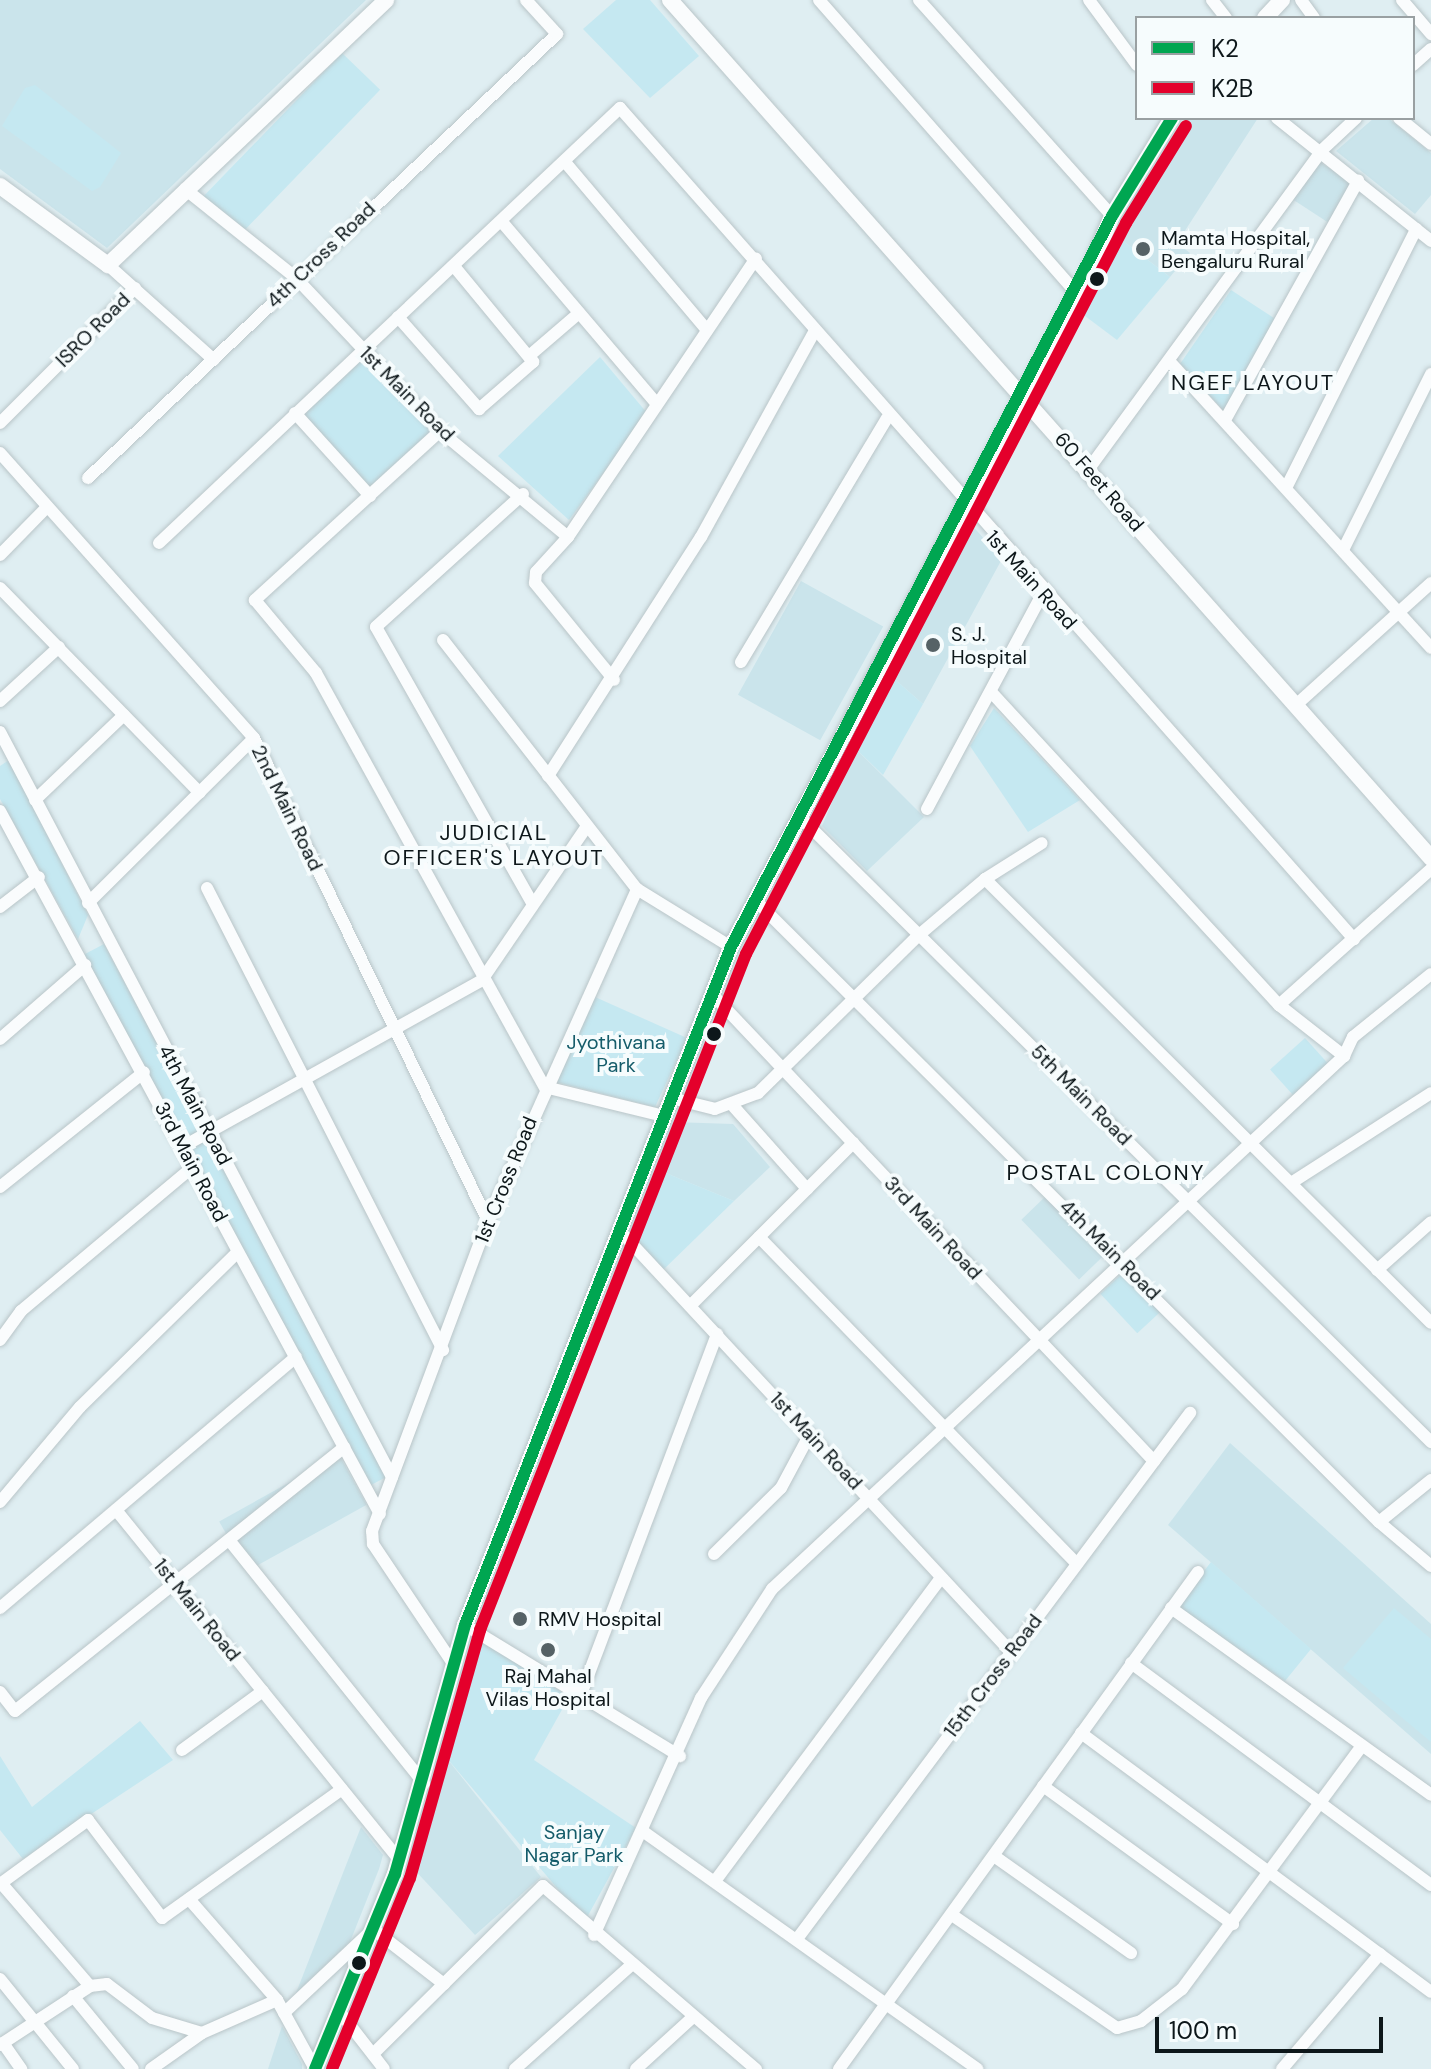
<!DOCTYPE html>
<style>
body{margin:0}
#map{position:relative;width:1431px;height:2069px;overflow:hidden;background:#dfeef2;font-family:"DM Sans",sans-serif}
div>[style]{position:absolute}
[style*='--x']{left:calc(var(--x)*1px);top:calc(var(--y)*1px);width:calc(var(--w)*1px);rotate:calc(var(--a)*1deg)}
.built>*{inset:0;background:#cae4eb;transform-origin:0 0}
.green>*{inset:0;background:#c5e8f1;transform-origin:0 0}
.roads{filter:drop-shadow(0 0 2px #b9c5c8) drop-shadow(0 0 2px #b9c5c8)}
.minor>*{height:12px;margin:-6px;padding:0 6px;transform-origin:6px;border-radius:6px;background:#fafcfd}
.tertiary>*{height:16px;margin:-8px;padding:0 8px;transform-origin:8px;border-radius:8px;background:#fafcfd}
.bus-1>*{height:12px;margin:-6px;padding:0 6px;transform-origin:6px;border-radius:6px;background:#00a651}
.bus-2>*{height:12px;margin:-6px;padding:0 6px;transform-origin:6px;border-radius:6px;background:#e4002b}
.dots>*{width:22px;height:22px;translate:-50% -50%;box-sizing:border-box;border:4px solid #f6fcfd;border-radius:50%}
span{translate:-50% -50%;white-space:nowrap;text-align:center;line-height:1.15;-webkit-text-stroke:8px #f6fcfd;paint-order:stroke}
.poi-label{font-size:20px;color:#0d171a}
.left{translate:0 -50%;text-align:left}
.street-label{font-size:20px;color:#0d171a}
.park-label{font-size:20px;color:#155c6a}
.neighbourhood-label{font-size:22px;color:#0d171a;letter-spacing:2px}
.legend{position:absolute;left:1135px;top:16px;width:280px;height:104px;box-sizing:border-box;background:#f6fcfd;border:2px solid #99a0a2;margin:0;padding:10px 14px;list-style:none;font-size:24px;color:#0d171a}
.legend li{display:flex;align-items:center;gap:16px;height:40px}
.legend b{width:40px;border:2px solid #99a0a2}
.scale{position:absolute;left:1155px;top:2017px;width:228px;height:36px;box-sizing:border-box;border:4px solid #0d171a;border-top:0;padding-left:10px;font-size:24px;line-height:28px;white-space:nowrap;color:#0d171a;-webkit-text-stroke:6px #f6fcfd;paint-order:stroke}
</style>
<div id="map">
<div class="built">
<div style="clip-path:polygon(0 0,366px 0,107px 248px,0 169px)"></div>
<div style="clip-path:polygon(1189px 118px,1258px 118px,1177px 243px,1190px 253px,1170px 277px,1118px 237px)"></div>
<div style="clip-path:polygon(1374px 118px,1388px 118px,1431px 153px,1431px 195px,1415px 214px,1336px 151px)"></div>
<div style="left:1318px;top:161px;width:42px;height:46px;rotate:33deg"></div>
<div style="clip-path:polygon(969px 522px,1002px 559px,923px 704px,891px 676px)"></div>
<div style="left:801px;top:581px;width:94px;height:130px;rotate:29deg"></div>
<div style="clip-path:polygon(855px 748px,924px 817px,867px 871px,822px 826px)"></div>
<div style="clip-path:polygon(673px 1122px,733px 1124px,770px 1167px,734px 1201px,656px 1169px)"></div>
<div style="left:1048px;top:1194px;width:83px;height:37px;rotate:46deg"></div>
<div style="clip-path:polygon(1230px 1443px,1431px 1624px,1431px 1754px,1168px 1525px)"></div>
<div style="left:339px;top:1455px;width:57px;height:137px;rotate:61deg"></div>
<div style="clip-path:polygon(445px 1756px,541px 1877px,475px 1935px,411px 1866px)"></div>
<div style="clip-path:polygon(361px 1827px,383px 1855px,379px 1869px,350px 1942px,296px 1993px)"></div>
<div style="clip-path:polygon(282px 2026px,302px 2064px,302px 2069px,268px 2069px)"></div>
</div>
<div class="green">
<div style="clip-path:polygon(616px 0,650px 0,699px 56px,650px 98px,583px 29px)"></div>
<div style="left:342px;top:53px;width:53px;height:200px;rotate:44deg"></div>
<div style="clip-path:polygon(35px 85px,121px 153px,100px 187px,92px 191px,2px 126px,25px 88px)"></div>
<div style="clip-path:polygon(1118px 237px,1170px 277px,1117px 340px,1081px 313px)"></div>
<div style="clip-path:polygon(1231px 290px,1277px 320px,1225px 412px,1180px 364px)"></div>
<div style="left:363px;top:356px;width:103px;height:86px;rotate:47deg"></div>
<div style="clip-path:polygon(600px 357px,647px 413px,569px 520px,498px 456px)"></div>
<div style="clip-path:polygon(891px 676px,923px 704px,883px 775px,855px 748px)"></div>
<div style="clip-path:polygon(994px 708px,1080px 800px,1028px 832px,970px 746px)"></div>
<div style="clip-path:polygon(9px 760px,88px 915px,78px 939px,0 799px,0 766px)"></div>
<div style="left:104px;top:944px;width:603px;height:23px;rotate:62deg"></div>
<div style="clip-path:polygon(595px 997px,687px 1038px,655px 1107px,552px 1081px)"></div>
<div style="left:1305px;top:1038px;width:36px;height:47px;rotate:48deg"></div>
<div style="clip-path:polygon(656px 1169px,734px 1201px,663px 1270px,629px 1233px)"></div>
<div style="left:1126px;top:1270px;width:54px;height:35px;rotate:47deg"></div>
<div style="clip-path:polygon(1211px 1562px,1311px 1649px,1285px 1681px,1177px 1606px)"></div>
<div style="clip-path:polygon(1394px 1608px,1431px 1639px,1431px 1742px,1343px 1668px)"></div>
<div style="clip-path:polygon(483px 1641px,569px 1697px,534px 1760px,636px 1828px,585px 1921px,445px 1756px)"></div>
<div style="clip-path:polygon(140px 1721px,173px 1760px,23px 1859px,0 1830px,0 1756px,32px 1807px)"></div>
</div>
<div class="roads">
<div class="minor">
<div style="--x:819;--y:0;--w:391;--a:48.7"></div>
<div style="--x:919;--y:0;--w:290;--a:48.2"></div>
<div style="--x:1089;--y:0;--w:81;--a:53.6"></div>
<div style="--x:1212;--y:0;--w:23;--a:52"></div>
<div style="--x:1301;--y:0;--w:22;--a:54"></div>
<div style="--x:1402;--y:0;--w:45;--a:49.5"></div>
<div style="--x:1413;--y:65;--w:24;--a:-42"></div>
<div style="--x:1277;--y:118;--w:197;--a:38.6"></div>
<div style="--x:1399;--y:118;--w:41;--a:39.1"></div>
<div style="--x:565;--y:162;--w:220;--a:49.8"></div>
<div style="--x:185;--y:189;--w:142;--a:38.7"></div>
<div style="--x:296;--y:278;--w:210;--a:46.7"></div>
<div style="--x:440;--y:431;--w:166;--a:39.6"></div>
<div style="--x:568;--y:537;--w:47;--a:132.4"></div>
<div style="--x:536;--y:572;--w:11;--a:95"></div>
<div style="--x:535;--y:583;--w:125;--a:50.8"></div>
<div style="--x:502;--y:222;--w:239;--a:49.6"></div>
<div style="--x:108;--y:265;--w:142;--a:41.9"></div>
<div style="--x:398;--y:317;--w:123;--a:48.6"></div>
<div style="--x:479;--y:409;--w:72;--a:-41"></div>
<div style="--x:533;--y:362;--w:124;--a:-129.5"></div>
<div style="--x:529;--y:356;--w:66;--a:-40.7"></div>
<div style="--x:1170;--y:362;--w:387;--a:47.6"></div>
<div style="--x:295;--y:413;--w:112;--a:47.9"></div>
<div style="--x:1225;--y:420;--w:274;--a:-60.9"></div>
<div style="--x:0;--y:423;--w:191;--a:-45"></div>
<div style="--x:440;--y:431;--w:251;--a:137.6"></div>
<div style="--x:255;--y:600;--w:95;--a:50.1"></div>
<div style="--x:316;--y:673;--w:473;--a:61.1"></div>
<div style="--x:545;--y:1087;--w:122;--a:13.7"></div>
<div style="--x:0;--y:453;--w:382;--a:48.3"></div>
<div style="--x:254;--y:738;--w:537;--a:64.15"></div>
<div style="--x:1088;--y:470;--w:396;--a:-53.8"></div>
<div style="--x:1322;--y:150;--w:47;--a:-43.3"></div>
<div style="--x:88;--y:478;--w:646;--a:-43.43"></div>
<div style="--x:557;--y:34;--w:46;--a:-132.4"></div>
<div style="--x:1286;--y:488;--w:290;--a:-63.3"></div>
<div style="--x:523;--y:494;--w:198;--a:137.9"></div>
<div style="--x:376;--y:627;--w:318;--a:60.5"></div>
<div style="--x:568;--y:537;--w:336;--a:-56"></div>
<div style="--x:159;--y:543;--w:634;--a:-43.34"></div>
<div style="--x:620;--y:108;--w:1109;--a:48.55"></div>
<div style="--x:1343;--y:550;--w:197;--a:-63.4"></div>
<div style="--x:0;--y:555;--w:67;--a:-45.6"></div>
<div style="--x:0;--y:588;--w:286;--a:45.7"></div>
<div style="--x:443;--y:640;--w:316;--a:52.1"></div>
<div style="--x:637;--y:889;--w:110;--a:31.7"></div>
<div style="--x:741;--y:662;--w:284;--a:-59.1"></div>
<div style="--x:993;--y:694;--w:423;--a:47.4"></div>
<div style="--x:1279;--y:1005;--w:83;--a:38.1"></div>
<div style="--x:0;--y:701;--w:80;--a:-42.5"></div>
<div style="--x:1296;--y:705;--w:182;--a:-42.1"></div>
<div style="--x:0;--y:732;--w:842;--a:62.25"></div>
<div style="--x:548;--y:776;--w:284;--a:-57.4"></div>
<div style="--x:701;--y:537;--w:234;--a:-61.1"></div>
<div style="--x:35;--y:800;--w:123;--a:-43.7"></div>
<div style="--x:927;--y:809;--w:245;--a:-61.8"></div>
<div style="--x:0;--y:811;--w:799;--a:61.61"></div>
<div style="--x:799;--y:816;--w:890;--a:44.73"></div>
<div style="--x:985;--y:879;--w:629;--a:44.87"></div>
<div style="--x:207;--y:888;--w:519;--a:62.94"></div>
<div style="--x:755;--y:900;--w:881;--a:44.91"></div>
<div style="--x:1379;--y:1522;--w:68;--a:40.2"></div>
<div style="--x:88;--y:903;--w:234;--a:-44.8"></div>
<div style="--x:0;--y:907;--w:49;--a:-37.6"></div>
<div style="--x:712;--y:994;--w:643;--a:46.58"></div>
<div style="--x:1279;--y:1005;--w:204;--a:-41.8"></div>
<div style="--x:0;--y:1039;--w:113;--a:-41"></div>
<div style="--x:671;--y:1098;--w:45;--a:14"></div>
<div style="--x:715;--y:1109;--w:46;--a:-20.4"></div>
<div style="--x:758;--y:1093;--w:226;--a:-44.5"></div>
<div style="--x:919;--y:935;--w:87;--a:-40.3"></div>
<div style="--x:985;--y:879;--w:67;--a:-32.3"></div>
<div style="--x:734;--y:1107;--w:110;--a:48.3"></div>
<div style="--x:184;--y:1146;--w:341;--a:-29.1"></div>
<div style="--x:482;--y:980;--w:186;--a:-55.7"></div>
<div style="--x:1291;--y:1183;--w:166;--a:-32.7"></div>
<div style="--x:0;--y:1187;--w:184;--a:-38.6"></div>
<div style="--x:620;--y:1231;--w:575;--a:47.12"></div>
<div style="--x:759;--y:1237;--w:456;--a:45.8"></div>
<div style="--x:1377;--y:1270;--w:72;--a:-41.6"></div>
<div style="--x:690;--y:1306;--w:231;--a:-45"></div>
<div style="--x:0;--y:1340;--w:36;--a:-54"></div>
<div style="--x:21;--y:1311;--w:226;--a:-40"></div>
<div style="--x:0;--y:1502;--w:124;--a:-49.9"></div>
<div style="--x:80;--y:1407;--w:221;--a:-44.5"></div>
<div style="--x:116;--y:1510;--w:450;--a:51"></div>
<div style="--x:1379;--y:1522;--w:67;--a:-38.9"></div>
<div style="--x:229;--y:1540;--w:312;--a:51.3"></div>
<div style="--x:714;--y:1554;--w:94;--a:-44.6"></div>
<div style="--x:781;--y:1488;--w:61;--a:-61.8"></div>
<div style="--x:0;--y:1608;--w:388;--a:-40.3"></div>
<div style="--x:1171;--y:1608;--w:320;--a:35.7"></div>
<div style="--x:465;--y:1625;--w:252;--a:31.4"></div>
<div style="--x:1131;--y:1663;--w:373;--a:36.5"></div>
<div style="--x:454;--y:1665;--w:146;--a:-123.8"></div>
<div style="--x:373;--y:1544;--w:13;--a:-94"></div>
<div style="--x:372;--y:1531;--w:331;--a:-69.5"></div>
<div style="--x:488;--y:1221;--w:364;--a:-65.8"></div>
<div style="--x:0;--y:1692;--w:24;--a:52"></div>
<div style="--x:15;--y:1711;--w:422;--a:-38.7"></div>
<div style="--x:580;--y:1697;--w:388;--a:-69.3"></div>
<div style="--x:1081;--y:1733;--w:435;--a:36.5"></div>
<div style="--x:182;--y:1750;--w:100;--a:-36.1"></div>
<div style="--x:1043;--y:1786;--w:235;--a:36"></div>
<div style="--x:644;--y:1832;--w:409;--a:35.4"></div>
<div style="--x:994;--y:1856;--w:168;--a:35.3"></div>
<div style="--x:715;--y:1881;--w:378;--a:-53.3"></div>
<div style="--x:1;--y:1883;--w:136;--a:49.2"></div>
<div style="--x:0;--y:1884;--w:109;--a:-36"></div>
<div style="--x:88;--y:1820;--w:123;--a:52.9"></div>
<div style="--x:162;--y:1918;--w:221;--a:-35.6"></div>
<div style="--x:189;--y:1899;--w:134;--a:48.9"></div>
<div style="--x:277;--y:2000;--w:79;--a:61.2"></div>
<div style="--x:952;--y:1915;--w:200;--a:34.4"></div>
<div style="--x:1117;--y:2028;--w:25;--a:-16"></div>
<div style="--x:1141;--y:2021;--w:52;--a:-38"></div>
<div style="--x:1182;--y:1989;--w:302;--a:-53.5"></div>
<div style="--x:594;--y:1935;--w:260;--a:-65.7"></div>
<div style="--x:701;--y:1698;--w:130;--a:-56.9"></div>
<div style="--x:772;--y:1589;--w:782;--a:-42.98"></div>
<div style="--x:1344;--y:1056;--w:21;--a:-65"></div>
<div style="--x:1353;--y:1037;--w:100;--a:-38.9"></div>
<div style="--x:797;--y:1939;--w:657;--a:-53.23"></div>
<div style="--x:0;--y:1979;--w:116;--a:51"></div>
<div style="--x:73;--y:1996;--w:94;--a:50.6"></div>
<div style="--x:339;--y:2011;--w:73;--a:52.2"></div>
<div style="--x:284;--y:2013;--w:122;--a:-43.3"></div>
<div style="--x:373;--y:1929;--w:90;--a:37.8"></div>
<div style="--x:3;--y:2043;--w:32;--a:55"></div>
<div style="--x:0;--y:2045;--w:108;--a:-33.2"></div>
<div style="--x:90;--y:1986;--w:17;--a:-7"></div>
<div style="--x:107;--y:1984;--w:56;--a:37.1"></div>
<div style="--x:152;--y:2018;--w:52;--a:16.7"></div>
<div style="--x:373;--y:2054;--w:239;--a:-44.7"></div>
<div style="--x:543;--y:1886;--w:281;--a:40.7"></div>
<div style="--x:151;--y:2069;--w:62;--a:-35.2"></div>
<div style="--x:202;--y:2033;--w:82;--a:-23.7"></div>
<div style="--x:515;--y:2069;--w:154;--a:-41.8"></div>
<div style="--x:636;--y:2069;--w:77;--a:-42.4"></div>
<div style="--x:839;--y:2069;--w:613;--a:-54.16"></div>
<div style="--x:1282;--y:2069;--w:151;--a:-49.6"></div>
</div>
<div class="tertiary">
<div style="--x:670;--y:0;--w:1147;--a:48.43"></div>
<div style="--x:1265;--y:18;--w:25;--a:-47"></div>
<div style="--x:0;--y:186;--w:134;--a:36.2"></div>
<div style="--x:108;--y:265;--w:384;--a:-43.6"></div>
<div style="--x:315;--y:2069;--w:211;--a:-67.7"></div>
<div style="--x:395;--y:1874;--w:259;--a:-74.3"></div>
<div style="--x:465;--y:1625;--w:728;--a:-68.58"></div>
<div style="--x:731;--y:947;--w:762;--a:-62.06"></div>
<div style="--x:1088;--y:274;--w:63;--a:-67.5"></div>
<div style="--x:1112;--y:216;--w:115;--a:-58.5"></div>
</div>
</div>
<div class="bus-1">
<div style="--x:315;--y:2069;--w:211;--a:-67.7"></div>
<div style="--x:395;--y:1874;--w:259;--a:-74.3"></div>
<div style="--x:465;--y:1625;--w:728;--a:-68.58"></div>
<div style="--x:731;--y:947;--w:824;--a:-62.47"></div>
<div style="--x:1112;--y:216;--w:115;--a:-58.5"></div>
</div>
<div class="bus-2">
<div style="--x:332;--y:2069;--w:206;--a:-67.8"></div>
<div style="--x:410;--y:1878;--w:258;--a:-74.2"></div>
<div style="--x:480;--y:1630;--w:726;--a:-68.52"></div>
<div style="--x:746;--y:954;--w:824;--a:-62.53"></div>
<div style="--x:1126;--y:223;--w:114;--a:-58.3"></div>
</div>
<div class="dots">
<div style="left:1143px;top:249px;background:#566266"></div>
<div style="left:1097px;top:279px;background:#0d171a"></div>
<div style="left:933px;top:645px;background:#566266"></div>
<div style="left:714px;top:1034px;background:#0d171a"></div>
<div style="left:520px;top:1619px;background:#566266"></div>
<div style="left:548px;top:1650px;background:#566266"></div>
<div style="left:359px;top:1963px;background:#0d171a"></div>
</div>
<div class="poi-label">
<span class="left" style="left:1161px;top:250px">Mamta Hospital,<br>Bengaluru Rural</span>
<span class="left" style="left:951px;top:646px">S. J.<br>Hospital</span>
<span class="left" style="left:538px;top:1619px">RMV Hospital</span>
<span style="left:548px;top:1688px">Raj Mahal<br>Vilas Hospital</span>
</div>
<div class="street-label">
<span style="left:321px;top:255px;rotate:-44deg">4th Cross Road</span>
<span style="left:93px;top:330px;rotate:-45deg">ISRO Road</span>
<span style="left:407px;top:394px;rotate:45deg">1st Main Road</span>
<span style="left:1099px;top:482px;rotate:49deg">60 Feet Road</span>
<span style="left:1031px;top:580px;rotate:48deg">1st Main Road</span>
<span style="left:287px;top:808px;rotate:64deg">2nd Main Road</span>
<span style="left:1081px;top:1095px;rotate:45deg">5th Main Road</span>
<span style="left:195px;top:1105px;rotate:62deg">4th Main Road</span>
<span style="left:191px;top:1162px;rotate:62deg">3rd Main Road</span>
<span style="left:506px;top:1180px;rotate:-68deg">1st Cross Road</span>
<span style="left:933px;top:1228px;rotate:47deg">3rd Main Road</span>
<span style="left:1110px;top:1250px;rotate:45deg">4th Main Road</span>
<span style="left:816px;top:1441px;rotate:47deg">1st Main Road</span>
<span style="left:197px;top:1610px;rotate:51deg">1st Main Road</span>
<span style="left:993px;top:1676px;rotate:-53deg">15th Cross Road</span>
</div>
<div class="park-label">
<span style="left:616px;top:1054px">Jyothivana<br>Park</span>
<span style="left:574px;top:1844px">Sanjay<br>Nagar Park</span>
</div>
<div class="neighbourhood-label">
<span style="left:1253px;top:383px">NGEF LAYOUT</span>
<span style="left:494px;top:845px">JUDICIAL<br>OFFICER'S LAYOUT</span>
<span style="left:1106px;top:1173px">POSTAL COLONY</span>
</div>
<ul class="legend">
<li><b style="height:10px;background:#00a651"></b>K2</li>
<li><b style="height:10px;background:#e4002b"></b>K2B</li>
</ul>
<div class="scale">100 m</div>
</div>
